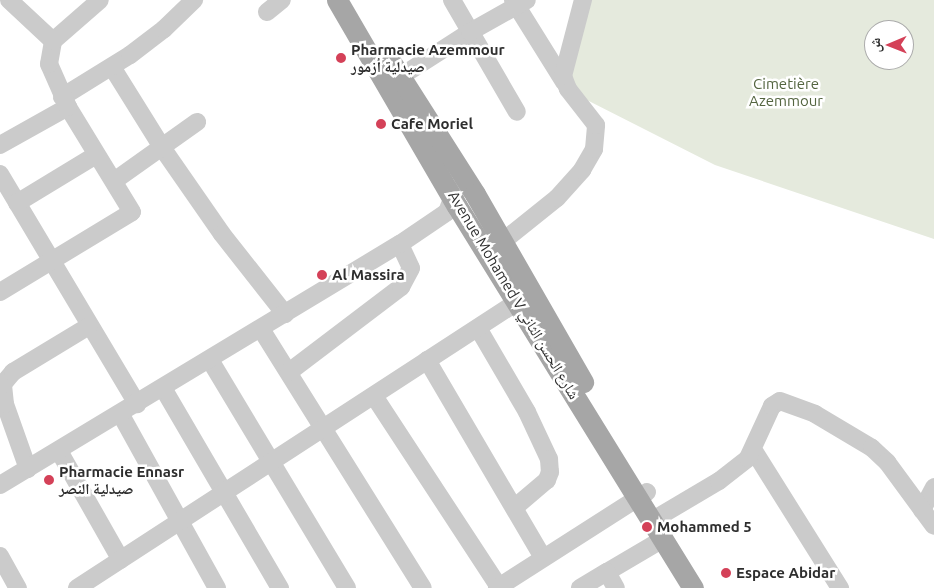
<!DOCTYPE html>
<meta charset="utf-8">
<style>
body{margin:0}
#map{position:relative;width:934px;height:588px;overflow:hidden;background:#fff;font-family:Ubuntu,"Noto Naskh Arabic",sans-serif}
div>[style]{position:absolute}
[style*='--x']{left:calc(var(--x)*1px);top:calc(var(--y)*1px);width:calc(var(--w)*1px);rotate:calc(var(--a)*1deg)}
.green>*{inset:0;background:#e5eadd}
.minor>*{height:18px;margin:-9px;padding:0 9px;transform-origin:9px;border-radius:9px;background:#cbcbcb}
.major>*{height:21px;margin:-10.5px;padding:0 10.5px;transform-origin:10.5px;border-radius:10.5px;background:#a6a6a6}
.dots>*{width:14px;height:14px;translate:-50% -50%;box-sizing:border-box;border:2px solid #fff;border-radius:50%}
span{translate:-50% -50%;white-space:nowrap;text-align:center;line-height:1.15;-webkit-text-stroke:5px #fff;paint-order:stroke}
.poi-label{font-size:15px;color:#2e2e2e;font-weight:700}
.left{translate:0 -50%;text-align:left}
.park-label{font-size:15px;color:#546540}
.street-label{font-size:15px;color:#2e2e2e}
.north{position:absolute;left:864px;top:20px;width:50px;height:50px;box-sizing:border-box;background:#fff;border:1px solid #ababab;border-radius:50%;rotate:269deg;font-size:14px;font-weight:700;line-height:20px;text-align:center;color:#2e2e2e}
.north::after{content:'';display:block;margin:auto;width:18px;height:22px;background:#d44158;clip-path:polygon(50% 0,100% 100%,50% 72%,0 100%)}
</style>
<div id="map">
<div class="green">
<div style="clip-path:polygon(evenodd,590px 0,934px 0,934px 239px,715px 165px,577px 95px,566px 78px,590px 0,874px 30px,904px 30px,904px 60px,874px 60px,874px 30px)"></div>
</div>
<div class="minor">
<div style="--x:9;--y:0;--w:60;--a:43"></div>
<div style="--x:452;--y:0;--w:129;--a:59.9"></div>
<div style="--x:513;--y:0;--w:97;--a:58.1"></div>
<div style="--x:267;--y:12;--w:19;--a:-39"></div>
<div style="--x:112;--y:67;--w:97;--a:58.1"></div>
<div style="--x:163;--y:149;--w:103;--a:55.2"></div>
<div style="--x:222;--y:234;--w:102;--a:51.8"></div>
<div style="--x:389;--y:84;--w:96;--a:-32.7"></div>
<div style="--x:470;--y:32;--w:65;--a:-29.3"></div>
<div style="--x:62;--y:97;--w:80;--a:-31.7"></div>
<div style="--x:130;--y:55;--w:43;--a:-37.4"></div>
<div style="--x:164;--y:29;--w:42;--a:-44"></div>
<div style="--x:0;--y:145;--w:78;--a:-29.2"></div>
<div style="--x:0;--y:174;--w:268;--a:59.2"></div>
<div style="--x:114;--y:181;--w:102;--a:-35.4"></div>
<div style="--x:17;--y:203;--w:92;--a:-31.3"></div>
<div style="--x:502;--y:242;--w:70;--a:-38.7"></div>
<div style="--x:557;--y:198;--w:38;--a:-48"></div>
<div style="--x:582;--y:170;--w:24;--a:-60"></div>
<div style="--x:594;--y:149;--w:24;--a:-85"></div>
<div style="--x:596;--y:125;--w:46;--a:-127.9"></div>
<div style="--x:568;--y:89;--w:14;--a:-111"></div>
<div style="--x:563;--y:76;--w:79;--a:-75.3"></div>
<div style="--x:0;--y:292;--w:154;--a:-31.2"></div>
<div style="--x:132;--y:212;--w:123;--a:-121.4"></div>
<div style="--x:68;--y:107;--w:47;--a:-113.8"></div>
<div style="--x:49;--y:64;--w:23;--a:-80"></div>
<div style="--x:53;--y:41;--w:62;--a:-41.1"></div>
<div style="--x:478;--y:328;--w:97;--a:59.7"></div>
<div style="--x:527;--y:412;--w:52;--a:64.9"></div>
<div style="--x:549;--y:459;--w:13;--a:86"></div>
<div style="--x:550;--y:472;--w:9;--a:111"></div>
<div style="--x:547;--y:480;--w:43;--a:139.7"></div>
<div style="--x:261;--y:329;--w:305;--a:58"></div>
<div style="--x:210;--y:360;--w:266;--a:59"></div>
<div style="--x:427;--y:360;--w:229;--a:59.6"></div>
<div style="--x:289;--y:372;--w:141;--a:-37.2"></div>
<div style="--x:401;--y:287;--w:21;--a:-62"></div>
<div style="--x:411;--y:268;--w:26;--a:-115"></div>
<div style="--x:163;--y:388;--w:232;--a:59.7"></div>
<div style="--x:374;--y:396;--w:228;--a:56.8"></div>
<div style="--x:121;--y:415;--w:198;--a:61"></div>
<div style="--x:59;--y:451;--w:125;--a:60.4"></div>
<div style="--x:754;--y:451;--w:162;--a:57.9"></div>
<div style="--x:28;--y:469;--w:69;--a:-109.5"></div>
<div style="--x:5;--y:404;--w:20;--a:-96"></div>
<div style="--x:3;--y:384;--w:16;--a:-50"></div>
<div style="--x:13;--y:372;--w:89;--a:-31.2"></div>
<div style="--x:0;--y:485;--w:467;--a:-31.1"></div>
<div style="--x:400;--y:244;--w:57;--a:-34.2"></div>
<div style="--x:447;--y:212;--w:17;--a:-69"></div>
<div style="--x:453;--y:196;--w:8;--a:-45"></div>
<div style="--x:922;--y:510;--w:26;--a:-62"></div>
<div style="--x:653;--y:520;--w:77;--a:-30.6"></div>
<div style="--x:719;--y:481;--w:37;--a:-38"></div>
<div style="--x:748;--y:458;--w:57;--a:-65.2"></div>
<div style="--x:772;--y:406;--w:9;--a:-32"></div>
<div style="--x:780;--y:401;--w:37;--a:20"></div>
<div style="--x:815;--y:414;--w:66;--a:30.8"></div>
<div style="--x:872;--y:448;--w:21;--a:43"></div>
<div style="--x:887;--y:462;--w:79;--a:53.7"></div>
<div style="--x:0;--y:556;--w:37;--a:61"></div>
<div style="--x:607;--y:572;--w:65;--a:-30.5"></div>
<div style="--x:77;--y:588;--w:525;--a:-33.02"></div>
<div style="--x:497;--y:588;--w:178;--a:-32.6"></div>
<div style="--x:580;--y:588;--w:31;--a:-31"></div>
<div style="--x:607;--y:572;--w:18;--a:61"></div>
</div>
<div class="major">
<div style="--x:337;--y:0;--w:238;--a:59.8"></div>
<div style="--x:457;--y:206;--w:449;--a:58.3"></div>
<div style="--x:389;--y:59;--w:160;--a:57.5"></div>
<div style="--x:475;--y:194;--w:217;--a:60.1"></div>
</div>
<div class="dots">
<div style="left:341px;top:58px;background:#d44158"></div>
<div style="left:381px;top:124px;background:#d44158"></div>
<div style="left:322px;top:275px;background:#d44158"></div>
<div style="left:49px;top:480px;background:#d44158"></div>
<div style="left:647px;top:527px;background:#d44158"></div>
<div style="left:726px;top:573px;background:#d44158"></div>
</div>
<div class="poi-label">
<span class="left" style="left:351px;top:58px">Pharmacie Azemmour<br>صيدلية أزمور</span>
<span class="left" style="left:391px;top:124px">Cafe Moriel</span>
<span class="left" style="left:332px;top:275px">Al Massira</span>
<span class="left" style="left:59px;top:480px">Pharmacie Ennasr<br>صيدلية النصر</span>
<span class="left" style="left:657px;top:527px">Mohammed 5</span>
<span class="left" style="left:736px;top:573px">Espace Abidar</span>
</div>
<div class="park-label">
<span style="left:786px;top:92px">Cimetière<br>Azemmour</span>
</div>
<div class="street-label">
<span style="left:514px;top:295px;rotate:59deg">Avenue Mohamed V شارع الحسن الثاني</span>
</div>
<div class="north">ش</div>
</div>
